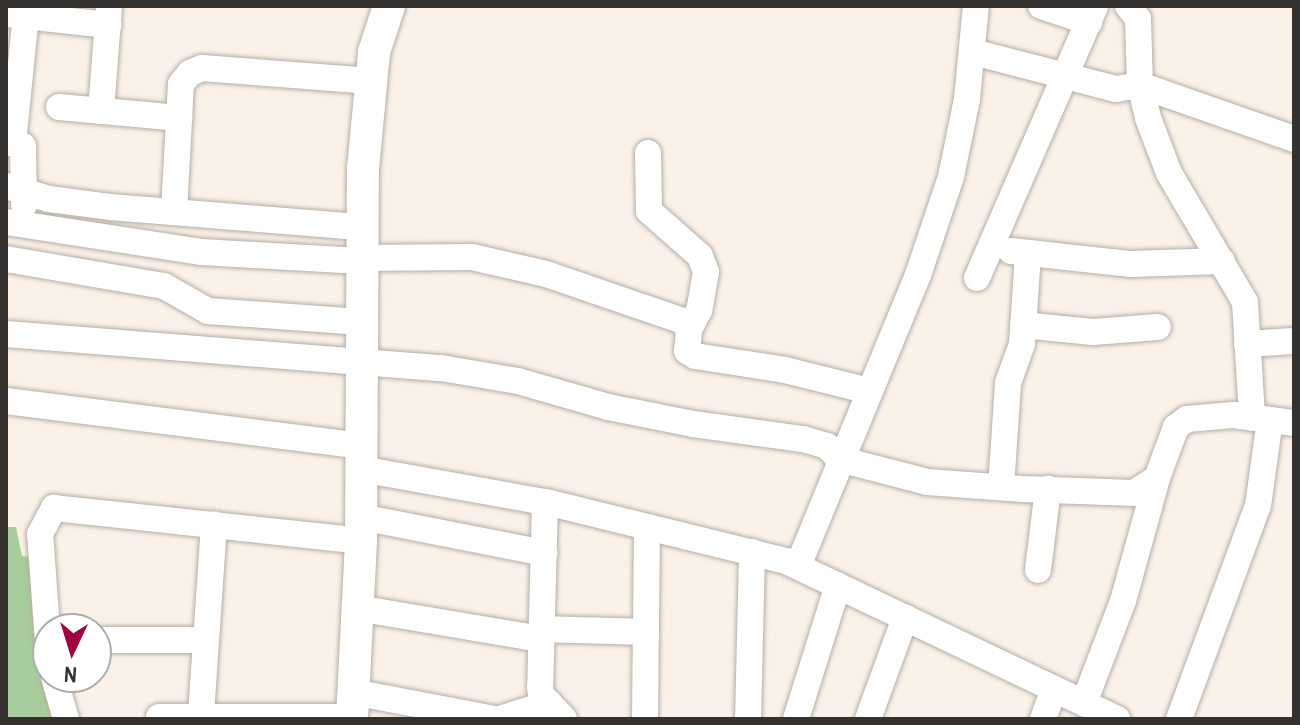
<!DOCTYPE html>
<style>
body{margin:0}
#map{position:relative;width:1300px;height:725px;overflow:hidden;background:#faf1e8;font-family:"Archivo Narrow",sans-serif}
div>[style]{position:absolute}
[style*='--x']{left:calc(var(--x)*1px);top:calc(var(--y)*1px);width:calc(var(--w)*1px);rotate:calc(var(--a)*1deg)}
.green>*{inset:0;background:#a8cc9b}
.roads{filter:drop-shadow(0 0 2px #b6aea5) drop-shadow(0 0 2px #b6aea5)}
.minor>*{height:26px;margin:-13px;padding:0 13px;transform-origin:13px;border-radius:13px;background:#fff}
.major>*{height:32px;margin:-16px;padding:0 16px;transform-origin:16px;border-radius:16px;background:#fff}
span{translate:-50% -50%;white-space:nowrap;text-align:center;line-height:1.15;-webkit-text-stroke:7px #fff;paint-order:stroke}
.frame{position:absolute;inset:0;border:8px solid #35312e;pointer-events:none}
.north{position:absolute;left:32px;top:613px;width:80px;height:80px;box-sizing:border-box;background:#fff;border:2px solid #aeadab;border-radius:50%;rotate:184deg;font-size:22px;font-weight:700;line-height:32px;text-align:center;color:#35312e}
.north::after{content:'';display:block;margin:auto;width:28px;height:36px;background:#a00140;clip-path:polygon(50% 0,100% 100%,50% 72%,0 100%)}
</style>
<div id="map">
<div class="green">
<div style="clip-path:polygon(6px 527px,16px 527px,22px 556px,32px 557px,57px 719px,6px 719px)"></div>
</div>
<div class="roads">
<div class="minor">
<div style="--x:1041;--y:6;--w:51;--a:18.4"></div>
<div style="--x:1128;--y:6;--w:16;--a:52"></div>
<div style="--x:1138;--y:19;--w:66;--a:88.3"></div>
<div style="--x:1140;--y:85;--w:34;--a:76"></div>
<div style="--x:1148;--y:118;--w:59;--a:69.1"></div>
<div style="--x:1169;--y:173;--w:150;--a:59.5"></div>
<div style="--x:1245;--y:302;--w:116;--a:86.5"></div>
<div style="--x:6;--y:14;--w:103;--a:6.2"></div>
<div style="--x:973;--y:52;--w:148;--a:14.5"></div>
<div style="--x:1116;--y:89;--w:24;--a:-9"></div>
<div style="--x:1140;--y:85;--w:163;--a:19.3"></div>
<div style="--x:59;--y:107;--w:121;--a:5.2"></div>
<div style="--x:101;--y:111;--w:105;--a:-85.6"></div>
<div style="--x:6;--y:142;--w:17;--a:13"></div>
<div style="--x:23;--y:146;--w:59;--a:89"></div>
<div style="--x:13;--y:143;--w:128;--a:-84.2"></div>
<div style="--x:648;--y:153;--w:58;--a:89"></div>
<div style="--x:649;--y:211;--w:68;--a:41.4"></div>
<div style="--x:700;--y:256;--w:17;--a:69"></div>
<div style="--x:706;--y:272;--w:39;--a:100"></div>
<div style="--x:699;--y:310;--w:22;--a:117"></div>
<div style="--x:6;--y:186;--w:45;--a:16.8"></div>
<div style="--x:49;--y:199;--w:63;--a:7.4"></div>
<div style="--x:111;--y:207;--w:251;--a:4.6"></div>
<div style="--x:174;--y:212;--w:128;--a:-86.9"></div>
<div style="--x:181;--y:84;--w:14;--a:-51"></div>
<div style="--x:190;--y:73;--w:13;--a:-23"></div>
<div style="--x:202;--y:68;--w:169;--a:4.4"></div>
<div style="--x:6;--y:222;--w:197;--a:8.7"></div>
<div style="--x:201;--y:252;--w:160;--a:3.2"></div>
<div style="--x:1011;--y:251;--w:121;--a:6.2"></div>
<div style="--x:1131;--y:264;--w:91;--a:-1.9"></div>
<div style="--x:361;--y:258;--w:111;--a:-0.5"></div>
<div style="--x:472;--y:257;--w:76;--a:12.9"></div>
<div style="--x:546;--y:274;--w:145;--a:18.9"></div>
<div style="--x:683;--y:321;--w:11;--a:56"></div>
<div style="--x:689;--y:330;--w:21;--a:95"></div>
<div style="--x:687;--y:351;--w:9;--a:32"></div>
<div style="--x:695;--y:356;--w:91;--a:8.8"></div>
<div style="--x:785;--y:370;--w:87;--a:14"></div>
<div style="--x:6;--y:259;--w:160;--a:9.7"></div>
<div style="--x:164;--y:286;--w:51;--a:29.6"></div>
<div style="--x:208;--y:311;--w:153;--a:4.1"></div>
<div style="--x:977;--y:278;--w:296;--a:-66.5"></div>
<div style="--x:1023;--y:325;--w:70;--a:5.7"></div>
<div style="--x:1093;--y:332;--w:65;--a:-4.4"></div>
<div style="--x:6;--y:334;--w:436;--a:4.5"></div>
<div style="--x:441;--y:368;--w:78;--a:9.6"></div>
<div style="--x:518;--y:381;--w:94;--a:16.1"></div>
<div style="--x:608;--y:407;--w:87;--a:11.3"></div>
<div style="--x:693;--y:424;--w:111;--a:7.8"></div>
<div style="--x:803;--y:439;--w:25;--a:16"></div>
<div style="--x:827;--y:446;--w:18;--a:47"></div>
<div style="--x:839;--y:459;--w:91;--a:14.6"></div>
<div style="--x:927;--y:482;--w:96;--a:4.2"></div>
<div style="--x:1023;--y:489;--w:111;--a:2.1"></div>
<div style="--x:1134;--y:493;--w:27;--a:-33"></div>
<div style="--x:1157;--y:478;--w:54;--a:-69.6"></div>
<div style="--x:1176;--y:427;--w:14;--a:-36"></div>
<div style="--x:1187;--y:419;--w:46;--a:-5"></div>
<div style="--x:1233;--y:415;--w:62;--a:7.5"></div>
<div style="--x:1247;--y:344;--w:47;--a:-3.7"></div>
<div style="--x:6;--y:401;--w:358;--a:7.2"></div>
<div style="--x:361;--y:469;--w:192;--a:10.2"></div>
<div style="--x:550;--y:503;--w:243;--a:13.8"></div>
<div style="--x:786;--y:561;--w:367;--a:25.5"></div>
<div style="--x:1001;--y:487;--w:104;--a:-86.1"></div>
<div style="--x:1008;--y:383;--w:41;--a:-70.3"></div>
<div style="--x:1022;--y:344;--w:91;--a:-86.2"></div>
<div style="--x:545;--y:502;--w:185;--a:91.5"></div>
<div style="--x:540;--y:687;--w:8;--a:83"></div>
<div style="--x:541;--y:695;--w:33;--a:46"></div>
<div style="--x:361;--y:517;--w:187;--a:11.1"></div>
<div style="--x:798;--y:566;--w:315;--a:-67.6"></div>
<div style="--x:918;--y:275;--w:103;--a:-71.4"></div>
<div style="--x:951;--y:177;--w:80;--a:-78.4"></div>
<div style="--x:967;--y:99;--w:93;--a:-84.5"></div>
<div style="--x:1038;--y:570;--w:82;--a:-83"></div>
<div style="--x:357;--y:608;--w:187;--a:9.6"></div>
<div style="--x:541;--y:629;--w:105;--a:1.6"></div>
<div style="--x:96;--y:640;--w:107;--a:0"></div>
<div style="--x:48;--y:642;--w:108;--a:-94.2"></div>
<div style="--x:40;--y:534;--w:30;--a:-62"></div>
<div style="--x:54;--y:508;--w:309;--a:6.1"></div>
<div style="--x:54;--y:677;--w:44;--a:74.1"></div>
<div style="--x:353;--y:692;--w:144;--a:10.8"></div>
<div style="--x:1084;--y:703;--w:109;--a:-69.1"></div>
<div style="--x:1123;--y:601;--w:128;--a:-74.5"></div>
<div style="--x:201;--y:715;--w:191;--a:-86.1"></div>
<div style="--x:159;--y:717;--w:193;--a:0"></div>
<div style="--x:500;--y:719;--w:52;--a:-17.7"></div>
<div style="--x:645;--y:719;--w:192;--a:-89.4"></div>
<div style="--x:748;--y:719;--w:167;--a:-88.6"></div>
<div style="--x:796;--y:719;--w:140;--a:-72.6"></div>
<div style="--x:868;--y:719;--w:108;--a:-69.9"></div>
<div style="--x:1043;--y:719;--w:32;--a:-70"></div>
<div style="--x:1179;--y:719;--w:227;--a:-69.7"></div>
<div style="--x:1258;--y:506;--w:87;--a:-82.1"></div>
</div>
<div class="major">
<div style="--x:352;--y:719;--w:178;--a:-87.1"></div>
<div style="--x:361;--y:541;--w:372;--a:-89.7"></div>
<div style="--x:363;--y:169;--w:118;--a:-84.6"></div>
<div style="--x:374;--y:52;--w:48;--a:-71.9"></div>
</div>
</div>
<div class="frame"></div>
<div class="north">N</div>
</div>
